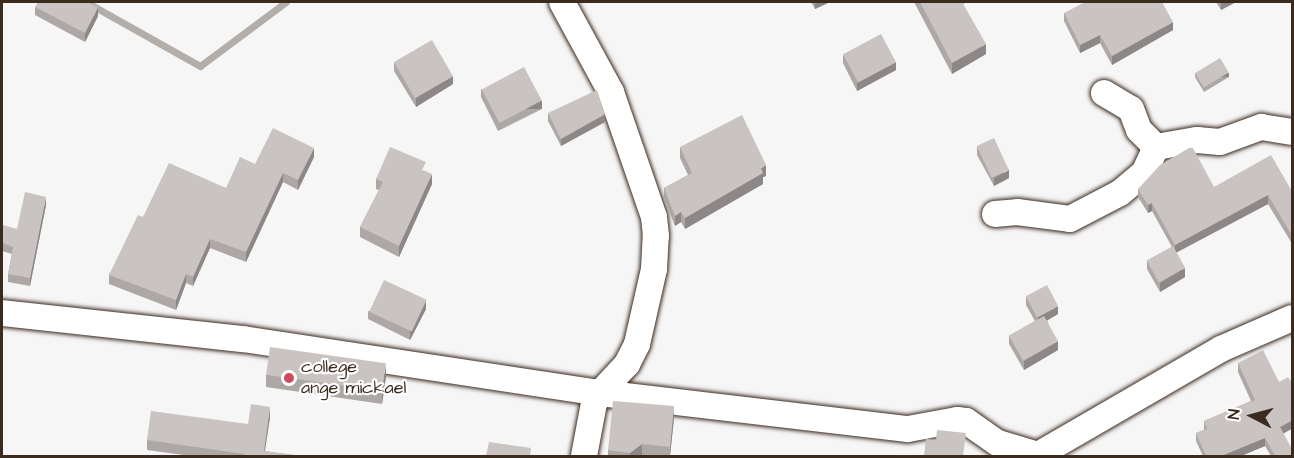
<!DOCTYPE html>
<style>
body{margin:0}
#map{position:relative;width:1294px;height:458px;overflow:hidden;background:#f7f6f6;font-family:"Architects Daughter",sans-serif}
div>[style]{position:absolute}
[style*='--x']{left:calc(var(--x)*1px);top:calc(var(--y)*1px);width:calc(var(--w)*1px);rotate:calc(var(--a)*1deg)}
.stream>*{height:7px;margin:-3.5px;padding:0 3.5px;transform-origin:3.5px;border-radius:3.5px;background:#b4aeaa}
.roads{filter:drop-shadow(0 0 2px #3b2a1e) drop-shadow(0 0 2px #3b2a1e)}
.street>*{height:26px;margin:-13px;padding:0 13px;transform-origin:13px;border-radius:13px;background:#fff}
.wall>*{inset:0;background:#ada8a6}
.shaded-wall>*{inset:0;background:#8d8887;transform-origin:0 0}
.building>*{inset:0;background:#c9c3c1;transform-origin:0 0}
.dots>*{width:16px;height:16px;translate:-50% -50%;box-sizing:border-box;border:3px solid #fff;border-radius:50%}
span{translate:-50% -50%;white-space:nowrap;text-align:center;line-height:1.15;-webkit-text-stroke:4.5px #fff;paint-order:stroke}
.poi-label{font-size:18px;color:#3b2a1e}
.left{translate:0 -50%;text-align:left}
.frame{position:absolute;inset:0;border:3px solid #3b2a1e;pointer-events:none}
.north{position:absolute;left:1222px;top:386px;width:60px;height:60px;-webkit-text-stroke:4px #fff;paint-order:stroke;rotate:276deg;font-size:16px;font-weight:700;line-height:24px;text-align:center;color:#3b2a1e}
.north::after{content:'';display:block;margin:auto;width:21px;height:27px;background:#3b2a1e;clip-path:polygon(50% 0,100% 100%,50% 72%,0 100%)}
</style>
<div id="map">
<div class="stream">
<div style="--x:86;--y:2;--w:131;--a:29.3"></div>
<div style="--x:200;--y:66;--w:107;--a:-36.7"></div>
</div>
<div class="roads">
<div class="street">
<div style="--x:1104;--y:93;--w:31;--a:31"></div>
<div style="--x:1131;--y:109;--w:22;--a:69"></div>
<div style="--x:1139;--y:130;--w:24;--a:45"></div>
<div style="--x:1156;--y:147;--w:42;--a:-9.7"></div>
<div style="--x:1197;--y:140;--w:23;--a:5"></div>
<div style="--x:1220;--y:142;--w:44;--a:-20.1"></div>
<div style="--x:1261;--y:127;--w:31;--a:9"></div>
<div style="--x:995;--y:214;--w:22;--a:-5"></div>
<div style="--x:1017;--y:212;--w:53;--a:7.5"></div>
<div style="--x:1070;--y:219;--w:56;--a:-27.5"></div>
<div style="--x:1120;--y:193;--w:31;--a:-40"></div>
<div style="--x:1144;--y:173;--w:29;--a:-65"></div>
<div style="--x:2;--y:313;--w:242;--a:6.2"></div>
<div style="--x:243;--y:339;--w:361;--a:8.6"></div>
<div style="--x:600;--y:393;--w:40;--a:-47"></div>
<div style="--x:627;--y:364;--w:22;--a:-63"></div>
<div style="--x:637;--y:344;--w:77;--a:-77.2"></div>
<div style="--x:654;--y:269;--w:33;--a:-87"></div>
<div style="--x:656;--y:236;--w:19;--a:-96"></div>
<div style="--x:654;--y:217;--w:132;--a:-109"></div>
<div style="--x:611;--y:92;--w:102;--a:-118.6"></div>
<div style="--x:1038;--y:455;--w:211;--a:-30.1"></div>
<div style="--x:1221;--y:349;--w:77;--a:-23.6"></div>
<div style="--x:584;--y:456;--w:54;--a:-79.3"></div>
<div style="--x:594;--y:403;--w:12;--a:-59"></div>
<div style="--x:600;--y:393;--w:310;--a:6.7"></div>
<div style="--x:908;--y:429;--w:50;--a:-10.4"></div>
<div style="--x:957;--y:420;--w:9;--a:6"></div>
<div style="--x:966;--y:421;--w:39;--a:35"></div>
<div style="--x:998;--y:443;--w:45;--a:16.8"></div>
</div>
</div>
<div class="wall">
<div style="clip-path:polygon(811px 2px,830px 2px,815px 9px)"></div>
<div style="clip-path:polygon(914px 2px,968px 2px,963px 4px,986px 54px,952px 74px)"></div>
<div style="clip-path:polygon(1216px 2px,1236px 2px,1221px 10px)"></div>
<div style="clip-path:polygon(35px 7px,98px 16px,85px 42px,35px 15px)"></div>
<div style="clip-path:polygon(1064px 13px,1173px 30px,1112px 65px,1100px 43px,1080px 53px,1064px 21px)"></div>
<div style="clip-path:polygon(843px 55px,896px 70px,857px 91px,843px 63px)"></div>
<div style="clip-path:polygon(394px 63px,453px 84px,416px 107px,394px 71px)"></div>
<div style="clip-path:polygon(1195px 73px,1229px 77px,1204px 92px,1195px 77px)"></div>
<div style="clip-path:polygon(481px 89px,542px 109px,498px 131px,481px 97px)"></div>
<div style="clip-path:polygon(548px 113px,605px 122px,561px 146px,548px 121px)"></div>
<div style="clip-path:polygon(680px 147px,766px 176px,763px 177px,763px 184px,685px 229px,681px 222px,675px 226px,664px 199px,664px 188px,688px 175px,680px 158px)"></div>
<div style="clip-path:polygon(977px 147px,1009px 178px,994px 186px,977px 155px)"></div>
<div style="clip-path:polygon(314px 157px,298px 190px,283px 182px,246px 262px,210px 248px,193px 286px,186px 283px,176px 310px,109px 284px,109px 275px,143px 217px,226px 188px,255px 164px)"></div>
<div style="clip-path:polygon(426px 171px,432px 184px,399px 257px,360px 237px,360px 227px,379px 190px,376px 189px,376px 179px)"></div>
<div style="clip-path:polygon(1214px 187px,1293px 193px,1291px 242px,1268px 204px,1176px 253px,1185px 277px,1160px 292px,1147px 269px,1147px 261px,1172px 247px,1152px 211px,1148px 213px,1138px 197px,1138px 189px)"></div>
<div style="clip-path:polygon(46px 205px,30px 286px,8px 282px,8px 274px,12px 254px,2px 251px,2px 230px,17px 229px)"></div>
<div style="clip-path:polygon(1026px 297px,1058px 314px,1047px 320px,1058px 350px,1024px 370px,1009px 344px,1009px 336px,1035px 321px,1026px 305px)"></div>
<div style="clip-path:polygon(426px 309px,410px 340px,368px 319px,368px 311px)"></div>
<div style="clip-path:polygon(1238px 363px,1279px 382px,1293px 384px,1293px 428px,1283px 434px,1293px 456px,1271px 456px,1265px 446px,1241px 456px,1203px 456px,1196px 441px,1196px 433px,1204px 430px,1204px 421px,1251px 401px,1238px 372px)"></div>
<div style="clip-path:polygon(266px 375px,386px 376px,382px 404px,266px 387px)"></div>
<div style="clip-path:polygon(270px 417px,265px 451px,296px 456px,191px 456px,147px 450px,147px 440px,248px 424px)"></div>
<div style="clip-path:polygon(674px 418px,670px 456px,608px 456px,608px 450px)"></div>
</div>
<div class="shaded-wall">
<div style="clip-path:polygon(815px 2px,830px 2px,815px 9px)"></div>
<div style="clip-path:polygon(1221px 2px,1236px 2px,1221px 10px)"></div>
<div style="clip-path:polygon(98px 7px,98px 16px,85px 42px,85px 33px)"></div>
<div style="clip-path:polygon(1173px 22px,1173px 30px,1112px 65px,1112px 56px)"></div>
<div style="clip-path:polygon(1100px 35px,1100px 43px,1080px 53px,1080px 45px)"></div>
<div style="clip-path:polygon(986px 44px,986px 54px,952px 74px,952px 63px)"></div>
<div style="clip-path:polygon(896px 62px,896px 70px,857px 91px,857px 83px)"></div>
<div style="left:1229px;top:73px;width:4px;height:29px;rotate:90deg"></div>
<div style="clip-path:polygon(453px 76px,453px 84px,416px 107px,416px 98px)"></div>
<div style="left:542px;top:101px;width:8px;height:49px;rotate:90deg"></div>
<div style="clip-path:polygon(605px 114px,605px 122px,561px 146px,561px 139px)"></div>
<div style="clip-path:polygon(314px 148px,314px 157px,298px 190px,298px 180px)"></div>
<div style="clip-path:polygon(766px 165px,766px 176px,763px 177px,763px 184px,685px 229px,685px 218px)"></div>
<div style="clip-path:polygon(1009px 170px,1009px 178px,994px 186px,994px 178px)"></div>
<div style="clip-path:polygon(283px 173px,283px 182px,246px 262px,246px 252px)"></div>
<div style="clip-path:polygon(432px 174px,432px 184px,399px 257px,399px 246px)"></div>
<div style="clip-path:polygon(1268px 195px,1268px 204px,1175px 253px,1175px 245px)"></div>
<div style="clip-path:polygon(46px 197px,46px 205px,30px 286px,30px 278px)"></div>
<div style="clip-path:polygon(1152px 203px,1152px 211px,1148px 213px,1148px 205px)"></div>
<div style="clip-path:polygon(681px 212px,681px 222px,675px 226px,675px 216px)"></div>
<div style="clip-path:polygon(210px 239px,210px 248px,193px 286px,193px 277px)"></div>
<div style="clip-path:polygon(1185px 268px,1185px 277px,1160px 292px,1160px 283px)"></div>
<div style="clip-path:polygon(186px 274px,186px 283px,176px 310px,176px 300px)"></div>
<div style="clip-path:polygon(426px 300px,426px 309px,410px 340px,410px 331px)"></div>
<div style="clip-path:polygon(1058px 306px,1058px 314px,1038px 326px,1038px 317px)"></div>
<div style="clip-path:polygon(1058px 341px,1058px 350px,1024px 370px,1024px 361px)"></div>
<div style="clip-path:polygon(386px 364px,386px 376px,382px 404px,382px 392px)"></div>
<div style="clip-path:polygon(674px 406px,674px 418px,670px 456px,670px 447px)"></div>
<div style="clip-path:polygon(270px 407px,270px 417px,264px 456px,264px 451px)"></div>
<div style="clip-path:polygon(1293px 420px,1293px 428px,1280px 435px,1280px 427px)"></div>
<div style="clip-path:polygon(1265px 438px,1265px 446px,1241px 456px,1221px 456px)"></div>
<div style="clip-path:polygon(642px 444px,642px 456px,630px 456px,630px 453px)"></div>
</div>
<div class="building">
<div style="clip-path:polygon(38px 2px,87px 2px,98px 7px,85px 33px,35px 7px)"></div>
<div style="clip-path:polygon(920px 2px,962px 2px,986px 44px,952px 63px)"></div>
<div style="clip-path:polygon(1085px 2px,1162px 2px,1173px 22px,1112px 56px,1100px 35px,1080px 45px,1064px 13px)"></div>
<div style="left:881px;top:34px;width:32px;height:43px;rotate:62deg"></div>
<div style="left:432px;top:40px;width:42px;height:44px;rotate:60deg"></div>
<div style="left:1220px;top:58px;width:17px;height:29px;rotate:59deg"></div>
<div style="left:524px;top:67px;width:38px;height:48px;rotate:62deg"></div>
<div style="clip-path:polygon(597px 90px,605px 114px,561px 139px,548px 113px)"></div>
<div style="clip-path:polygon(742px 115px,766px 165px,761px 168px,763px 173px,685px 218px,681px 212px,675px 216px,664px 188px,692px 173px,680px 147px)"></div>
<div style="clip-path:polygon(273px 128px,314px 148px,298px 180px,283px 173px,246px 252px,210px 239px,193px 277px,186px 274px,176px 300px,109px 275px,138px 215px,143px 217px,169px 163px,226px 188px,240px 157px,255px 164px)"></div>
<div style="left:994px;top:138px;width:35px;height:19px;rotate:65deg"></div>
<div style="clip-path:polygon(390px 147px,426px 162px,422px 170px,432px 174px,399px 246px,360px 227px,383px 182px,376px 179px)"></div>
<div style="clip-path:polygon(1189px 148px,1193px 148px,1214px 187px,1271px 155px,1293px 193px,1293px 233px,1291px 234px,1268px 195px,1175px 245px,1152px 203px,1148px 205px,1138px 189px,1160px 165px)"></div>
<div style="clip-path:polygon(25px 192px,46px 197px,30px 278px,8px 274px,13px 247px,2px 243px,2px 230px,3px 225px,17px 229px)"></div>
<div style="left:1173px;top:246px;width:25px;height:30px;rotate:61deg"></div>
<div style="left:384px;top:280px;width:47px;height:35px;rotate:25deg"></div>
<div style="left:1047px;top:285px;width:24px;height:24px;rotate:62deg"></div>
<div style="left:1044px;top:316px;width:29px;height:40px;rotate:61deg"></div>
<div style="left:270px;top:347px;width:117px;height:28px;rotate:8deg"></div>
<div style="clip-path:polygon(1263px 350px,1279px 382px,1288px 377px,1293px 384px,1293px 407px,1290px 409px,1293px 413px,1293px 420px,1280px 427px,1293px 451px,1293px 456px,1275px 456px,1265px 438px,1221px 456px,1206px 456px,1196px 433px,1207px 429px,1204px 421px,1255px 400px,1238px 363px)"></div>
<div style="clip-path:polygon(613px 401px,674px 406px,670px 447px,642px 444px,630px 453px,608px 450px)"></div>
<div style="clip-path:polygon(251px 404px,270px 407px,264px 451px,296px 455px,296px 456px,244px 456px,244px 454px,147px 440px,151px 411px,248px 424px)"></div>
<div style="clip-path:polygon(937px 430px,966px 433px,963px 456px,924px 456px,926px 439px,936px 440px)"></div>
<div style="clip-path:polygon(489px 442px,531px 448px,530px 456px,486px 456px)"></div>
</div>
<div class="dots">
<div style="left:289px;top:378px;background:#d1495b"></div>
</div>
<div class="poi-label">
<span class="left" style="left:301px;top:378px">college<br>ange mickael</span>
</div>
<div class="frame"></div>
<div class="north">N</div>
</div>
